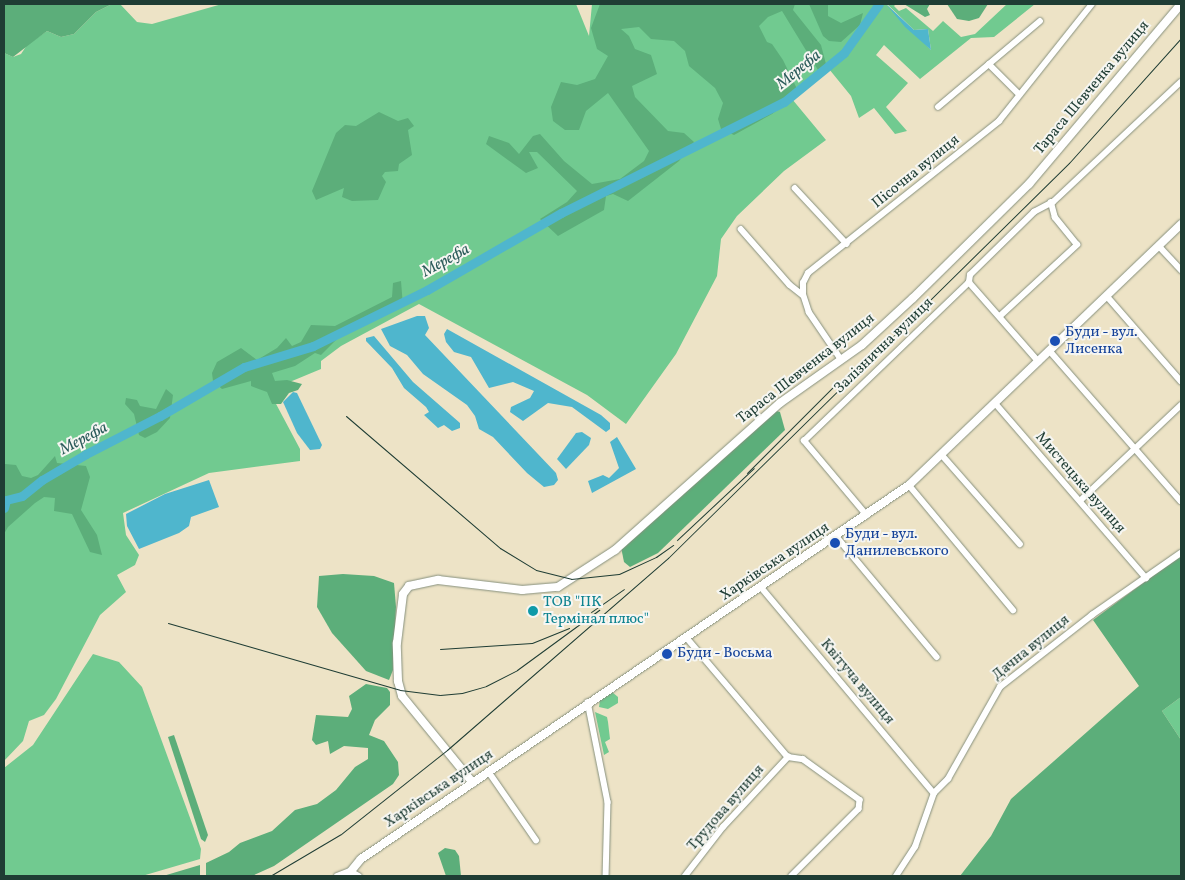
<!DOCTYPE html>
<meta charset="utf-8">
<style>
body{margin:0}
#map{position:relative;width:1185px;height:880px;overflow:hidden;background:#ede3c6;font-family:Vollkorn,serif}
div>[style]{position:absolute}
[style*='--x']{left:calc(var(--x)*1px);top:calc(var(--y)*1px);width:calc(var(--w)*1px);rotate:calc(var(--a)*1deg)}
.green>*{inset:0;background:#71ca90}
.forest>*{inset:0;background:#5cae7a}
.water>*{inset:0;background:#4fb6cd}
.river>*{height:9px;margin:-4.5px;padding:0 4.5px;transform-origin:4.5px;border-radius:4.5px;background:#4fb6cd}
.roads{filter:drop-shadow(0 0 1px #86907d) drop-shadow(0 0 1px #86907d)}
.minor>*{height:5.5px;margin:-2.75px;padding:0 2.75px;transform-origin:2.75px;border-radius:2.75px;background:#fff}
.tertiary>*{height:8px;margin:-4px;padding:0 4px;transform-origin:4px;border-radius:4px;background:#fff}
.rail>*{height:1px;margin:-0.5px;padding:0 0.5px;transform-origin:0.5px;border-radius:0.5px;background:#1f3d34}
.dots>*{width:14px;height:14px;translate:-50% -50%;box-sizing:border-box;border:2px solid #f6f6f2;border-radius:50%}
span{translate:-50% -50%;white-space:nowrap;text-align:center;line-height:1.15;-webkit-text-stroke:4px #f6f6f2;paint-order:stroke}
.street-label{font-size:15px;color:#1f3d34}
.transit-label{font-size:15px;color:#164399}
.left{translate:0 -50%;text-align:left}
.culture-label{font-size:15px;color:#0d838f}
.water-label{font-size:16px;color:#2b5b5a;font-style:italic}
.frame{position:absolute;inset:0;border:5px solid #1f3d34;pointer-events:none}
</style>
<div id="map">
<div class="green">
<div style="clip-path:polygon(112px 4px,120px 4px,137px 22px,152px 24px,222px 4px,576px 4px,589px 36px,592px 4px,886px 4px,931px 50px,928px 29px,914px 30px,887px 4px,896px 4px,894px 6px,899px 11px,906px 8px,933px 31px,943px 21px,961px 37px,975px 34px,1007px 4px,1035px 4px,994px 37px,971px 38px,920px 79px,884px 45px,876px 55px,908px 83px,886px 107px,907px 131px,895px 134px,874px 108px,859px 118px,851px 96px,829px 69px,792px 99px,826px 140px,784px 171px,737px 216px,721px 239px,717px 276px,676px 354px,626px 424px,587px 395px,419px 304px,341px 346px,321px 361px,321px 369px,280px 386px,275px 402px,300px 449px,300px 461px,209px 473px,123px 513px,126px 535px,139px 555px,135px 565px,117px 575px,126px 592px,100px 615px,56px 699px,44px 715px,29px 721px,23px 741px,4px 761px,4px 53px,13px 57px,21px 54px,27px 45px,47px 31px,61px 37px,74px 34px,96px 12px)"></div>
<div style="clip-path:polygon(93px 654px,119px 662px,142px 687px,193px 826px,201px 849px,200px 859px,142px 876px,4px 876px,4px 768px,33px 745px)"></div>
<div style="clip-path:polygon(612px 692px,618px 697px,618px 703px,608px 709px,599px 707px,600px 700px)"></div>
<div style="clip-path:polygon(1181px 697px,1181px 740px,1162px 711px)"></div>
<div style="clip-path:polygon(595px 712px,607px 717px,608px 722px,610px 739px,605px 742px,609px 752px,604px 755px)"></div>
</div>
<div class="forest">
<div style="clip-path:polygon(4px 4px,112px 4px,96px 12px,74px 34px,61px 37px,47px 31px,13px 57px,4px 53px)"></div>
<div style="clip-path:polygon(600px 4px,795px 4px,793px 10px,821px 45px,826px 64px,818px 70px,782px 11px,768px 17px,759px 26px,767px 42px,772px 44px,783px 60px,799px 93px,772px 114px,734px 135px,721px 129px,718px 119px,723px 103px,715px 88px,689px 66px,685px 51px,674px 41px,651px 39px,639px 27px,621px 29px,629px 36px,635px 49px,651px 55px,657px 74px,632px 86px,635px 97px,668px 131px,684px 133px,694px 142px,679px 161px,628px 201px,613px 194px,606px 196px,604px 210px,558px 236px,540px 219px,567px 202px,577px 191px,537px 152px,529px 152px,538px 168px,526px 173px,486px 144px,489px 136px,509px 143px,519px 154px,533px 136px,540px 134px,564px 161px,592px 184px,620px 179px,644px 161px,649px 151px,608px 93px,586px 111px,579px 130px,565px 130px,553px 121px,551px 107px,561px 82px,577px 85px,595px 79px,608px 56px,597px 49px,591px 28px)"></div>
<div style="clip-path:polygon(809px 4px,828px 4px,828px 16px,841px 23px,863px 13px,860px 25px,841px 42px,829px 41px,823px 36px)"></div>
<div style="clip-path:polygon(904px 4px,930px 4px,927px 9px,930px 15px,925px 17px)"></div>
<div style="clip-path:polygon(947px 4px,988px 4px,979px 18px,969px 21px,957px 19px)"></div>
<div style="clip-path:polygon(379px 112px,398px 121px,408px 118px,414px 126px,408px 130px,412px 155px,399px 164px,398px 171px,385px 172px,382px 176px,386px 182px,378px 200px,352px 201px,342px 197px,344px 188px,316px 200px,312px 191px,336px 133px,345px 125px,356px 126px)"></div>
<div style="clip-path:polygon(401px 281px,403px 306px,337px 339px,321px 355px,315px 353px,295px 366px,272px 373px,275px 381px,287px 380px,302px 384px,298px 390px,289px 393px,281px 404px,272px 404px,267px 392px,251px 386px,251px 381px,222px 389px,213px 381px,212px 373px,217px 362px,241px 348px,257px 360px,277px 348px,286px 338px,292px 346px,301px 342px,311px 325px,335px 326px,392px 297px,393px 283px)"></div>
<div style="clip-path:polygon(166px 389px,173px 395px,170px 418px,157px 432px,145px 438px,139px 435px,134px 414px,125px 404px,126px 398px,137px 400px,140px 406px,156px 409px)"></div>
<div style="clip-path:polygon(773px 410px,780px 412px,785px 430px,658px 553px,630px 567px,624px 562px,621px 547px)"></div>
<div style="clip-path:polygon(55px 456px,57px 463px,86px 466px,90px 477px,81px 510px,97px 535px,102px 555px,90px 552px,72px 514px,54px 511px,55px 498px,44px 497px,35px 503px,8px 527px,4px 534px,5px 464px,16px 465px,22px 476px,31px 478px,38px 475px)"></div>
<div style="clip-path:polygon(1181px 555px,1181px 697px,1162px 711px,1181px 740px,1181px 876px,960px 876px,991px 836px,1011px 799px,1139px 686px,1093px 620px)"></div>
<div style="clip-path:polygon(343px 574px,374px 576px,394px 583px,396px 607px,393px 670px,389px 680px,366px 671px,332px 633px,317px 607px,319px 576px)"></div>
<div style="clip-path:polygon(366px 684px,387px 688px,390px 692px,390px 705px,375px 720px,369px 735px,384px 741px,398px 762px,399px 775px,393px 784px,274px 866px,252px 876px,206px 876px,206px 863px,229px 852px,240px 843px,272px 831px,295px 810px,317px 804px,336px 790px,355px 767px,368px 759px,368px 748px,344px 746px,330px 754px,328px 741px,316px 745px,312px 740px,316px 715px,348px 717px,352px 709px,349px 696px)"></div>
<div style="clip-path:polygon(174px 735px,208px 835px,205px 842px,201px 839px,168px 737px)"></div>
<div style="clip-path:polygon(445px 848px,455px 850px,459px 856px,461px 876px,446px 876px,438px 853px)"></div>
<div style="clip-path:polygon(200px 865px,200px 876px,163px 876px)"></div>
</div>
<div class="water">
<div style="clip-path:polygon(886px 4px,914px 30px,928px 29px,931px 50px,905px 27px)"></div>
<div style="clip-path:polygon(417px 316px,425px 316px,429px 328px,425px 335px,556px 473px,558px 480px,554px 485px,544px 487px,527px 473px,493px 437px,479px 429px,475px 416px,467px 405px,423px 374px,407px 355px,390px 346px,381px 329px)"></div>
<div style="clip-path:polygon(447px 329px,601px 415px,610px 423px,610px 429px,606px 432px,572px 407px,548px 403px,523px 421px,510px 412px,511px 407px,530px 398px,534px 391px,513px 382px,489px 388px,471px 357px,454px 352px,446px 342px,444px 334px)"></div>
<div style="clip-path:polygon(374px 336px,413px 382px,460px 423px,460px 428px,452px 431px,444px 425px,438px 428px,424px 415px,429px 412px,426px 407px,404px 388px,392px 368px,366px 341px,366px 338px)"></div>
<div style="clip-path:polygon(293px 392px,297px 393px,322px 445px,320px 449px,310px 450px,297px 433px,283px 402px)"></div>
<div style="clip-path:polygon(582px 432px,591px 438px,589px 445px,566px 469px,557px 459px,576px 433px)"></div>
<div style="clip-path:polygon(617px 437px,636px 469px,592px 493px,588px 481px,603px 475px,609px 478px,619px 468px,610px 442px)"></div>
<div style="clip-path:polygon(209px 480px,219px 507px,191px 517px,189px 526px,179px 533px,139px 549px,127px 526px,126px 514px,165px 494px)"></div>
</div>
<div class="river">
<div style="--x:4;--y:508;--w:8;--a:-76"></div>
<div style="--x:6;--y:500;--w:16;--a:-14"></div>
<div style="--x:22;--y:496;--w:26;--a:-39"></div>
<div style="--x:42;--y:480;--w:51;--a:-30.6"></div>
<div style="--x:86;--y:454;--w:83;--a:-27.2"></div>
<div style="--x:160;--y:416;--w:97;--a:-30.3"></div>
<div style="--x:244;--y:367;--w:72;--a:-16.9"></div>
<div style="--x:313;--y:346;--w:127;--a:-26.2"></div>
<div style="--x:427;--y:290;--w:155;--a:-29.9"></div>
<div style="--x:561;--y:213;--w:249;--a:-26.5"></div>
<div style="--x:784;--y:102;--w:77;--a:-39.2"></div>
<div style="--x:844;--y:53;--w:60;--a:-54.5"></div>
</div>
<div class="roads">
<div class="minor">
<div style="--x:989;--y:64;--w:42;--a:45"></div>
<div style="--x:938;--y:107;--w:133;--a:-40.1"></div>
<div style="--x:795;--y:188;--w:76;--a:47.1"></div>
<div style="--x:741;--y:229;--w:74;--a:48.8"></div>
<div style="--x:790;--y:285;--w:16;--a:38"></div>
<div style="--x:1159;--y:246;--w:33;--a:47"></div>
<div style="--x:969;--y:282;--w:106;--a:48.8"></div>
<div style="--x:1107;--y:296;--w:113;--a:49"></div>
<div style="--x:1000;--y:316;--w:105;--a:-42.7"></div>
<div style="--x:1077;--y:245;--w:35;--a:-129"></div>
<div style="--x:1055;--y:218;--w:16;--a:-105"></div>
<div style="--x:1050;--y:351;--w:199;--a:48.9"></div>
<div style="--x:841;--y:360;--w:57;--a:-124.2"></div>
<div style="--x:809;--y:313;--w:19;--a:-108"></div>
<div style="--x:803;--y:295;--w:12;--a:-90"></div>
<div style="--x:803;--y:283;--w:11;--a:-63"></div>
<div style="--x:808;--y:273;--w:244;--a:-38.5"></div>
<div style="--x:999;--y:121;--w:149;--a:-51.5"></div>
<div style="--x:996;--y:404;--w:230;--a:49.2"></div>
<div style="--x:943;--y:456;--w:117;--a:48.8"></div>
<div style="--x:909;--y:485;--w:163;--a:50.2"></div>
<div style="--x:1080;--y:501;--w:139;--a:-43.5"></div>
<div style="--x:867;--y:516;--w:98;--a:-130"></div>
<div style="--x:804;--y:441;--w:229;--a:-43.9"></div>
<div style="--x:969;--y:282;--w:7;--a:-82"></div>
<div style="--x:970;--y:275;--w:90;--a:-44.5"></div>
<div style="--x:1034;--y:212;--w:21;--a:-28"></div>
<div style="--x:1053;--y:202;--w:175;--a:-43.2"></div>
<div style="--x:837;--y:537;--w:156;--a:50.2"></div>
<div style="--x:761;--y:587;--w:269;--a:50"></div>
<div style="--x:687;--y:638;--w:156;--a:49.7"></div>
<div style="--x:788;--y:757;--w:15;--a:8"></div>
<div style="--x:803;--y:759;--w:70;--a:35.7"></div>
<div style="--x:860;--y:800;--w:9;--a:96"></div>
<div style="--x:859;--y:809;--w:95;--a:135"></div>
<div style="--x:588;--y:702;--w:102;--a:78.7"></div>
<div style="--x:608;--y:802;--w:74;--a:91.5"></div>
<div style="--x:489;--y:772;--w:83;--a:55.3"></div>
<div style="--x:337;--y:876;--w:14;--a:-21"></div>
<div style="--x:350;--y:871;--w:10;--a:29"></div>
<div style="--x:685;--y:876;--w:62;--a:-52.2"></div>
<div style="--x:723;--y:827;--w:96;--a:-47.1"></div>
<div style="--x:896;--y:876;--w:35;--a:-57"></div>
<div style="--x:915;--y:847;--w:57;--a:-70.6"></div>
<div style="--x:934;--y:793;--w:20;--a:-45"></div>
<div style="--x:948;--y:779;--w:106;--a:-60.5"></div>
<div style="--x:1000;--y:687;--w:117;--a:-38"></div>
<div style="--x:1092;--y:615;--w:108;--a:-34.9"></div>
</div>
<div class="tertiary">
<div style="--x:473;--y:783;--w:112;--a:-129.2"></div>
<div style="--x:402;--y:696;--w:16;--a:-105"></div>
<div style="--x:398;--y:681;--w:38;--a:-92"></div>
<div style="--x:397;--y:643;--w:49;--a:-83"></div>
<div style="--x:403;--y:594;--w:10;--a:-53"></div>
<div style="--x:409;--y:586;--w:30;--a:-12"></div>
<div style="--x:438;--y:580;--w:85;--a:6.8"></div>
<div style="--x:522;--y:590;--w:36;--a:-5"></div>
<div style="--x:558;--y:587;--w:68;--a:-33"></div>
<div style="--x:615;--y:550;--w:221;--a:-41.7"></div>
<div style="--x:780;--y:403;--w:100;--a:-35.3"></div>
<div style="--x:862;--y:345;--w:69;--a:-42.7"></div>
<div style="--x:913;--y:298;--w:163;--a:-44.5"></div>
<div style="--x:1029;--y:184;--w:236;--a:-49.8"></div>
<div style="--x:347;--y:876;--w:22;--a:-51"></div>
<div style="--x:361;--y:859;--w:663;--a:-34.31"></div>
<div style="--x:909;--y:485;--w:377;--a:-43.8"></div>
</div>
</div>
<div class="rail">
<div style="--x:346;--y:416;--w:203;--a:40.6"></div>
<div style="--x:500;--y:548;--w:42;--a:31.4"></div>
<div style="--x:536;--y:570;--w:36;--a:14"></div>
<div style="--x:571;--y:579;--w:48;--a:-5.9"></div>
<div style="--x:619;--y:574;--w:41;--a:-24.7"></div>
<div style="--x:656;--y:557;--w:21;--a:-35"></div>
<div style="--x:747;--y:473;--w:129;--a:-45"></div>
<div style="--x:677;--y:540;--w:105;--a:-43.1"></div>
<div style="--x:591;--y:612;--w:40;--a:-34.9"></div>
<div style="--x:168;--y:623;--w:241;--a:16.1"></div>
<div style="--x:400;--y:690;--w:40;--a:7.1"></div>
<div style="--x:440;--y:695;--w:22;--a:-5"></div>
<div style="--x:462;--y:693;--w:25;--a:-16"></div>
<div style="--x:486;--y:686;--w:35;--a:-27"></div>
<div style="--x:517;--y:670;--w:102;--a:-36.2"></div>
<div style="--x:440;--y:649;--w:92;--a:-3.7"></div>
<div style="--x:532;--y:643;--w:40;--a:-22"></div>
<div style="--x:270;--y:876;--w:82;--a:-30.6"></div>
<div style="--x:341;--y:834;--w:135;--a:-38.4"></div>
<div style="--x:447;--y:750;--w:293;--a:-41"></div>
<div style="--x:668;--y:558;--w:563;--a:-44.57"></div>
<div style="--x:1069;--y:163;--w:168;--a:-48.1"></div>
</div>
<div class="dots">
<div style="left:1055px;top:341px;background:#1a4fb4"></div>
<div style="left:835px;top:543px;background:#1a4fb4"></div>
<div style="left:533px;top:611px;background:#0f9aa8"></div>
<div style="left:667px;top:654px;background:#1a4fb4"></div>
</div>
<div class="street-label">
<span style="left:1092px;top:88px;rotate:-50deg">Тараса Шевченка вулиця</span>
<span style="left:916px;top:172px;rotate:-39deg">Пісочна вулиця</span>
<span style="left:884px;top:346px;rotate:-44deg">Залізнична вулиця</span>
<span style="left:806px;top:369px;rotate:-38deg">Тараса Шевченка вулиця</span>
<span style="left:1080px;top:483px;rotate:49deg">Мистецька вулиця</span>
<span style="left:775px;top:562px;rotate:-34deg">Харківська вулиця</span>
<span style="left:1031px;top:648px;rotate:-39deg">Дачна вулиця</span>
<span style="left:857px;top:682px;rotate:50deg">Квітуча вулиця</span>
<span style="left:439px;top:789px;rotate:-34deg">Харківська вулиця</span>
<span style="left:726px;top:808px;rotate:-49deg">Трудова вулиця</span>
</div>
<div class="transit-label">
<span class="left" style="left:1065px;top:341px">Буди - вул.<br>Лисенка</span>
<span class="left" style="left:845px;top:543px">Буди - вул.<br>Данилевського</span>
<span class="left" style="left:677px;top:654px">Буди - Восьма</span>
</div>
<div class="culture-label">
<span class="left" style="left:543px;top:611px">ТОВ "ПК<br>Термінал плюс"</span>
</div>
<div class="water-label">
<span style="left:799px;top:70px;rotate:-39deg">Мерефа</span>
<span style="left:446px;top:261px;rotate:-29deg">Мерефа</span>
<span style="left:84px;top:439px;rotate:-28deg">Мерефа</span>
</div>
<div class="frame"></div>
</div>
